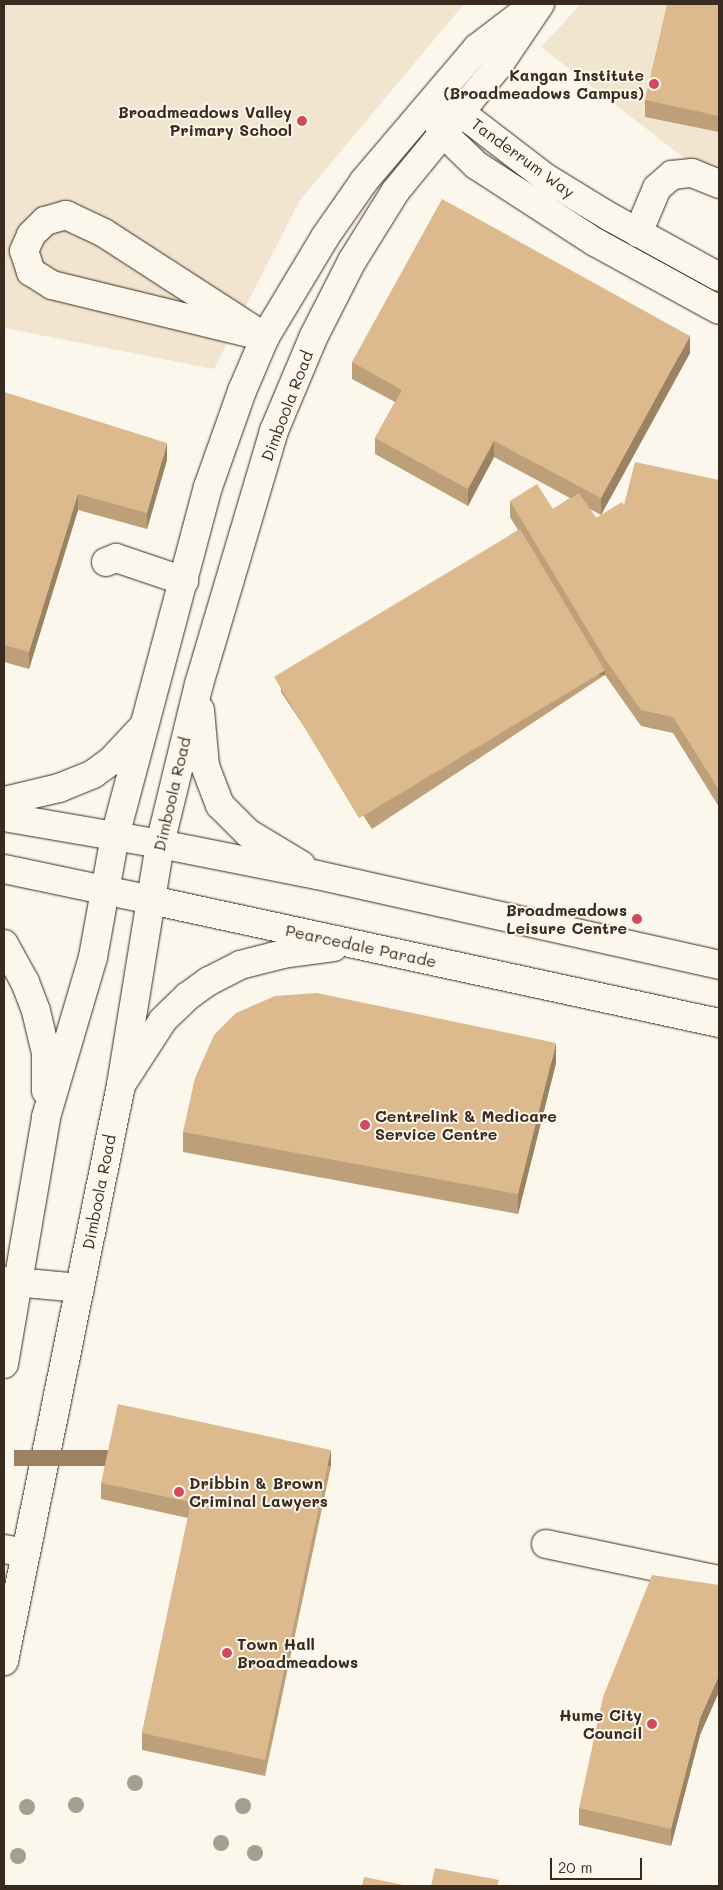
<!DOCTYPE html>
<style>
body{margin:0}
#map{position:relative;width:723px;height:1890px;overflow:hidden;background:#fbf7ec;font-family:Mali,sans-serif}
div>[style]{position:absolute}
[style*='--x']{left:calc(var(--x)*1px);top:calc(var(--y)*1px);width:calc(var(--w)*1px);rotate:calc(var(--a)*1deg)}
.built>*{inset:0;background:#f2e5d0}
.roads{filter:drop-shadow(0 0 1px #3b2a1e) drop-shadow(0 0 1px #3b2a1e)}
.minor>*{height:28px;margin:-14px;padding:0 14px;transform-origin:14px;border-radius:14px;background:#fbf7ec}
.major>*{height:28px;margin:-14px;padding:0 14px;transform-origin:14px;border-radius:14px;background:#fbf7ec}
.trees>*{width:16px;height:16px;margin:-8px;border-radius:50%;background:#a3a08d}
.wall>*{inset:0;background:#bda07a}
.shaded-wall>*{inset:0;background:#9a8263;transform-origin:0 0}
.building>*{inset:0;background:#dcba8e;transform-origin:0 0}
.dots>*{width:14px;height:14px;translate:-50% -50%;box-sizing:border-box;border:2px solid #fbf7ec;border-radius:50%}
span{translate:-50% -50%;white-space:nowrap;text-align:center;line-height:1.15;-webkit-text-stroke:4px #fbf7ec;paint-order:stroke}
.poi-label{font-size:16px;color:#3b2a1e;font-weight:700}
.right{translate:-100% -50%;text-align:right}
.left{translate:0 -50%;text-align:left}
.street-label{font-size:16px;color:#3b2a1e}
.frame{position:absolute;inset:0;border:5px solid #3b2a1e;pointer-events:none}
.scale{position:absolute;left:550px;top:1858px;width:92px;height:22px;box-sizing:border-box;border:2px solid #3b2a1e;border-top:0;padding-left:6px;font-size:15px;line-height:18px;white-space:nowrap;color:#3b2a1e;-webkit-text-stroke:4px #fbf7ec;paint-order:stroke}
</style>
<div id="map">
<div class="built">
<div style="clip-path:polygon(4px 4px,464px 4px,300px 200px,214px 369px,4px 328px)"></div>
<div style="clip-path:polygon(581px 4px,719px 4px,719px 178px,706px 175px,541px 47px)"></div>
</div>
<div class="roads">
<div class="minor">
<div style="--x:540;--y:4;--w:75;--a:124.1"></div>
<div style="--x:498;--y:66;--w:163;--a:129.3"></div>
<div style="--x:395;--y:192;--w:81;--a:121.9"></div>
<div style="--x:352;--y:261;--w:86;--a:116.9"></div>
<div style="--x:313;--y:338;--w:101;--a:112.8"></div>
<div style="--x:274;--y:431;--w:264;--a:106.5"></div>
<div style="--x:199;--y:684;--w:165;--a:103.7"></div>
<div style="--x:160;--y:844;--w:160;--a:11.2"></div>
<div style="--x:317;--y:875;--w:412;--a:12.6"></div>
<div style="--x:443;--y:108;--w:17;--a:13"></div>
<div style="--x:460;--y:112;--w:108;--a:37.5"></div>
<div style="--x:546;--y:178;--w:75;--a:31.4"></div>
<div style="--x:610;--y:217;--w:124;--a:28.8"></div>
<div style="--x:434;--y:116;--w:19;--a:62"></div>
<div style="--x:443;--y:133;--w:46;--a:44.1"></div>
<div style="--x:476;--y:165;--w:142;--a:32.9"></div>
<div style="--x:595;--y:242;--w:141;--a:28.7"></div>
<div style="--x:66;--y:215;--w:42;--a:25.3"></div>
<div style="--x:104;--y:233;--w:192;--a:32.9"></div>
<div style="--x:265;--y:337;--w:219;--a:-166.3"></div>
<div style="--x:52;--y:285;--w:25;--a:-148"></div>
<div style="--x:31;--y:272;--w:22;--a:-108"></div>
<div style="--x:24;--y:251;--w:17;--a:-66"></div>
<div style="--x:31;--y:235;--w:20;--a:-45"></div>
<div style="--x:45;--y:221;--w:22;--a:-16"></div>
<div style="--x:638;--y:233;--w:49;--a:-67.1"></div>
<div style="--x:657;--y:188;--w:20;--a:-41"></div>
<div style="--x:672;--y:175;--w:20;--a:-6"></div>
<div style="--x:692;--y:173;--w:29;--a:22"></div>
<div style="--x:106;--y:562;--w:11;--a:-22"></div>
<div style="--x:116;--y:558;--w:72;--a:18.7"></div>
<div style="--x:200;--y:710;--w:56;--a:84.9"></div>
<div style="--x:205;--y:766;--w:42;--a:69"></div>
<div style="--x:220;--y:805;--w:40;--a:45"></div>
<div style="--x:248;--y:833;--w:62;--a:31.1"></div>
<div style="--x:4;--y:801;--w:57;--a:-13.3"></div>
<div style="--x:59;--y:788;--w:37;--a:-22"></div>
<div style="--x:93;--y:774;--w:22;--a:-36"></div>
<div style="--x:111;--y:761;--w:45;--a:-46.8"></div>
<div style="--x:115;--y:836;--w:361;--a:-75.1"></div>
<div style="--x:208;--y:487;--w:102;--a:-70.5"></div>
<div style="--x:242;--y:391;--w:59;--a:-66.9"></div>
<div style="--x:265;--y:337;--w:117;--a:-59"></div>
<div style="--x:325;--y:237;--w:68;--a:-55.1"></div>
<div style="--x:364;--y:181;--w:175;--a:-49.6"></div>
<div style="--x:477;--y:48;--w:69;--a:-37.4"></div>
<div style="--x:151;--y:900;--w:581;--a:12.22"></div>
<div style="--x:121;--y:1085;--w:77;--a:-57.1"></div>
<div style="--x:163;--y:1020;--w:35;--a:-44"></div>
<div style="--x:188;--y:996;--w:26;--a:-36"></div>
<div style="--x:209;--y:981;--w:35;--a:-27"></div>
<div style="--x:240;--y:965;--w:44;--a:-14.3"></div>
<div style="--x:283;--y:954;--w:51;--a:-7.8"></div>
<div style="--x:4;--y:1281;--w:76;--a:5.3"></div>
<div style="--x:546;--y:1544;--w:177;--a:11.8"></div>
<div style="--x:4;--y:1549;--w:22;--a:10"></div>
</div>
<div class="major">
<div style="--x:4;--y:817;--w:158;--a:9.8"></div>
<div style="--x:160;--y:844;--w:244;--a:99.2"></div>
<div style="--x:121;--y:1085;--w:588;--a:101.48"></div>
<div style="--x:4;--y:869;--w:150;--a:11.9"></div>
<div style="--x:4;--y:944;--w:43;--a:61.1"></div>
<div style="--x:25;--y:982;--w:31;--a:69"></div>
<div style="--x:36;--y:1011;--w:43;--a:76.6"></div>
<div style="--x:46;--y:1053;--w:38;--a:90"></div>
<div style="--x:4;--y:1364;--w:251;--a:-80.3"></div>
<div style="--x:46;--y:1117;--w:167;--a:-73.6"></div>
<div style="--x:93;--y:957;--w:123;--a:-79.7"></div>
</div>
</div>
<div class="trees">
<div style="left:135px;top:1783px"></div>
<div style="left:76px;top:1805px"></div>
<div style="left:243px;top:1806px"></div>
<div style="left:27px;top:1807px"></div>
<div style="left:221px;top:1843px"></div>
<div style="left:255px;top:1853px"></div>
<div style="left:18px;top:1856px"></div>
</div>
<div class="wall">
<div style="clip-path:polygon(719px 4px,719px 132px,645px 117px,645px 100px)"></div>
<div style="clip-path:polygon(690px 353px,601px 515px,590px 509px,596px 518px,624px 505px,719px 480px,719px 807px,673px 733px,641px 726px,605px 675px,372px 829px,281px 692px,281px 687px,518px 530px,510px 517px,510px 501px,553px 509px,570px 498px,494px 457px,468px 506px,375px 454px,375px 438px,395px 402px,352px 379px,352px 362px)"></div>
<div style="clip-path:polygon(4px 392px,167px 460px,147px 529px,78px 510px,29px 669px,4px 662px)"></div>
<div style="clip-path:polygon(556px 1063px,518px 1214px,183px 1152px,183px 1132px)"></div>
<div style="clip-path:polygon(331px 1466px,265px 1776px,142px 1750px,142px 1733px,188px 1518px,101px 1499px,101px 1483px)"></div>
<div style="clip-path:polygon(700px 1735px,671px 1846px,579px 1825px,579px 1808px)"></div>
</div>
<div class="shaded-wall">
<div style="clip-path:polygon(690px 336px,690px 353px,601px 515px,601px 498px)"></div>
<div style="clip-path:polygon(494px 441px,494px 457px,468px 506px,468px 489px)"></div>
<div style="clip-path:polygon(167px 443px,167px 460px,147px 529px,147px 513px)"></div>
<div style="clip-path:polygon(78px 494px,78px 510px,29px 669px,29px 652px)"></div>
<div style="left:605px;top:670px;width:5px;height:279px;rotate:90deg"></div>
<div style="clip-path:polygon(556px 1043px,556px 1063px,518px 1214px,518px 1194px)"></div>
<div style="left:331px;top:1450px;width:16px;height:317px;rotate:90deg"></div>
<div style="clip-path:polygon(719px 1675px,719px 1692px,700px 1735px,671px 1846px,671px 1829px,700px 1718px)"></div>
</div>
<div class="building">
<div style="clip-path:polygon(667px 4px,719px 4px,719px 116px,645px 100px)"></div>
<div style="clip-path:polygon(442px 199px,690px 336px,601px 498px,494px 441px,468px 489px,375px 438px,402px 390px,352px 362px)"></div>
<div style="clip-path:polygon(4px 392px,167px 443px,147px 513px,78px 494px,29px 652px,4px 645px)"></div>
<div style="clip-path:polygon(635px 462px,719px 480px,719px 790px,673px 717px,641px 710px,605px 659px,510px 501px,537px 484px,553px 509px,579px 493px,596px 518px,622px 502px,624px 505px)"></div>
<div style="left:520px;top:529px;width:165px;height:287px;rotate:59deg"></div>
<div style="clip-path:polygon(317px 993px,556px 1043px,518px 1194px,183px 1132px,195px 1078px,214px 1035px,236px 1013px,275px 996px)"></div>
<div style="clip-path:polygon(118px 1404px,331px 1450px,265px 1760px,142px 1733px,191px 1502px,101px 1483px)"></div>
<div style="clip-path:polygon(652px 1575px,719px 1585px,719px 1675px,700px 1718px,671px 1829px,579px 1808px,603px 1697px)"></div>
<div style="clip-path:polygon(435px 1868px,499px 1880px,497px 1886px,431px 1886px)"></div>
<div style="clip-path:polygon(364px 1877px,409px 1886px,362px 1886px)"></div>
</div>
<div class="dots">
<div style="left:654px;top:84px;background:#d1495b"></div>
<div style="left:302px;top:121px;background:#d1495b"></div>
<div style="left:637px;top:919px;background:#d1495b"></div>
<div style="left:365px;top:1125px;background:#d1495b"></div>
<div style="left:179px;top:1492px;background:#d1495b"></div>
<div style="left:227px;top:1653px;background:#d1495b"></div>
<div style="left:652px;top:1724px;background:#d1495b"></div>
</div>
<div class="poi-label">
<span class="right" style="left:644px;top:84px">Kangan Institute<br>(Broadmeadows Campus)</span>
<span class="right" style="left:292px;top:121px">Broadmeadows Valley<br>Primary School</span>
<span class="right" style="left:627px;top:919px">Broadmeadows<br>Leisure Centre</span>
<span class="left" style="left:375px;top:1125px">Centrelink &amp; Medicare<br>Service Centre</span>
<span class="left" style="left:189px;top:1492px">Dribbin &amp; Brown<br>Criminal Lawyers</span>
<span class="left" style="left:237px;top:1653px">Town Hall<br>Broadmeadows</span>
<span class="right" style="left:642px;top:1724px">Hume City<br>Council</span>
</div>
<div class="street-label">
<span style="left:523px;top:158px;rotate:36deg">Tanderrum Way</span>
<span style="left:287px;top:406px;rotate:-69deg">Dimboola Road</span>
<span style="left:172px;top:794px;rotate:-77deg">Dimboola Road</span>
<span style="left:361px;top:946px;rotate:12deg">Pearcedale Parade</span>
<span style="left:99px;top:1192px;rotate:-79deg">Dimboola Road</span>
</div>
<div class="frame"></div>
<div class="scale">20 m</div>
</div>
